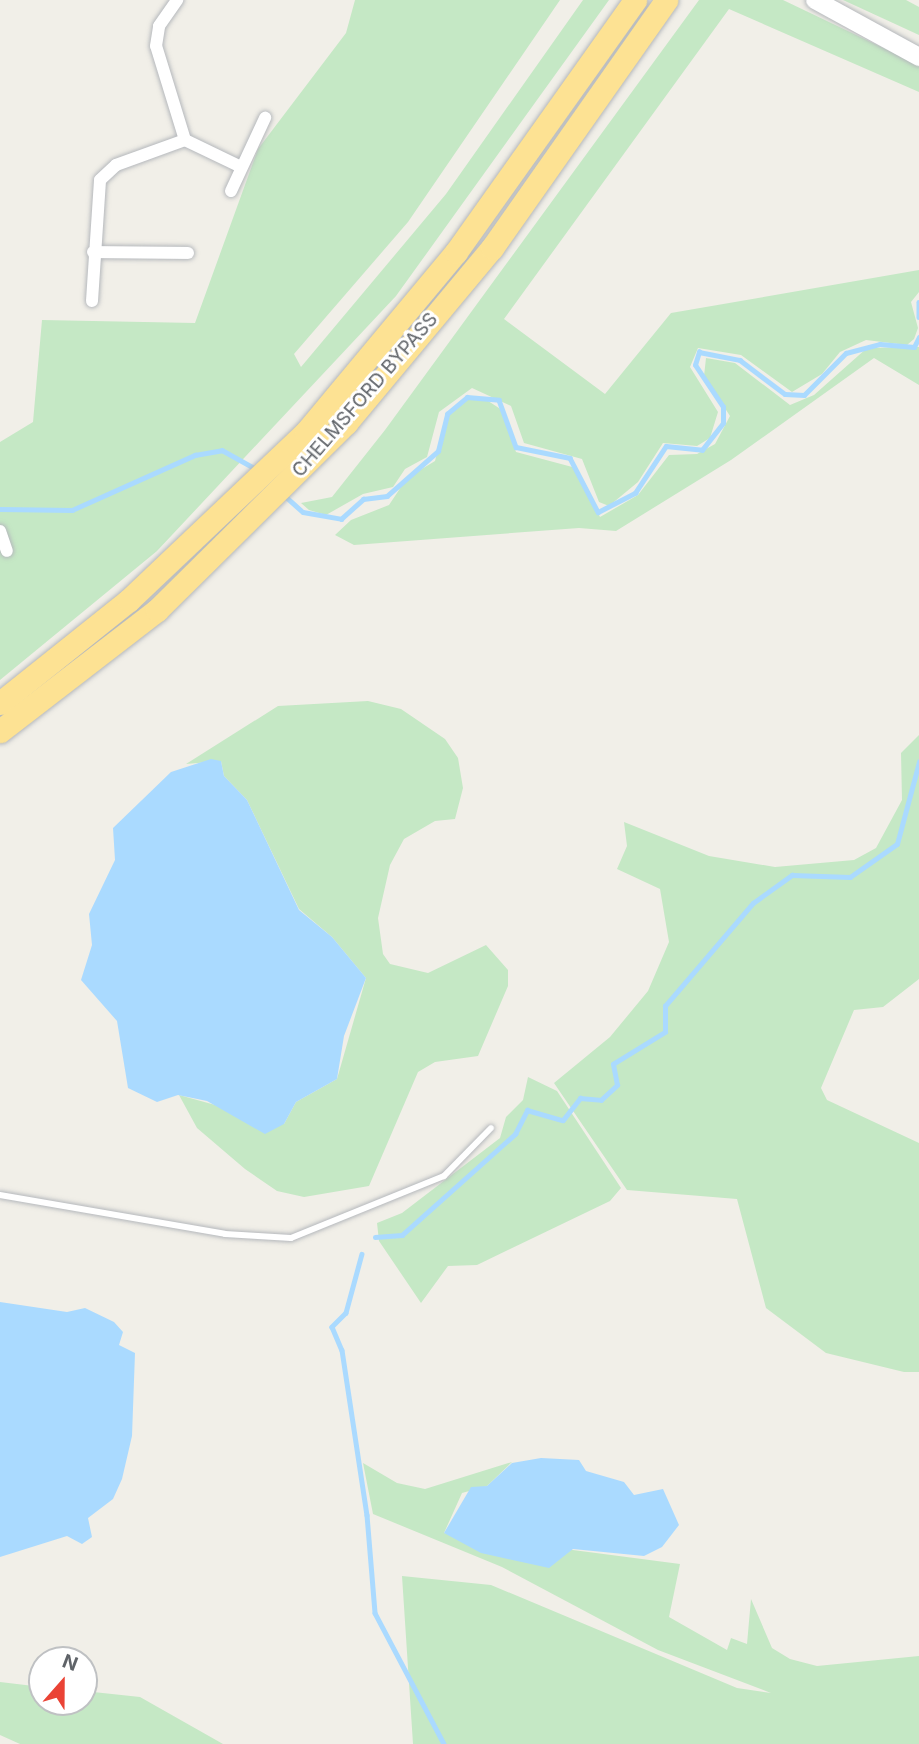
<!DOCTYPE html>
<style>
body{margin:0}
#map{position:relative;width:919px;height:1744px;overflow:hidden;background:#f1efe8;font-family:Inter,sans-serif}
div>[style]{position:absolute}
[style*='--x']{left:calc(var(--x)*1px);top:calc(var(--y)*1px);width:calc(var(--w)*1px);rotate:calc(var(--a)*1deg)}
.green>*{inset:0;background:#c5e8c5}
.water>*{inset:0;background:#aadaff}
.stream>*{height:4.5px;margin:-2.25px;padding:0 2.25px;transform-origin:2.25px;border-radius:2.25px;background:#aadaff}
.roads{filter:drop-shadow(0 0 2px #b5b8bc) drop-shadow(0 0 2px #b5b8bc)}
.lane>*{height:6px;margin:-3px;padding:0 3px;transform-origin:3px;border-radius:3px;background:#fff}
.street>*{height:12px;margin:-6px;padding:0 6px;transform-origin:6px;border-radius:6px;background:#fff}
.secondary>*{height:18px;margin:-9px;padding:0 9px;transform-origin:9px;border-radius:9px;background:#fff}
.highway>*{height:23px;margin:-11.5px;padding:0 11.5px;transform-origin:11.5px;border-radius:11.5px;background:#fde293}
span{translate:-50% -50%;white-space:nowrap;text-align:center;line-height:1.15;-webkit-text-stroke:6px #fff;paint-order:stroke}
.street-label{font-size:19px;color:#5f6368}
.north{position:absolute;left:28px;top:1646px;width:70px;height:70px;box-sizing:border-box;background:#fff;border:2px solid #bfc1c3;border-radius:50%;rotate:21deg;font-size:19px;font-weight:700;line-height:28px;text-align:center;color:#5f6368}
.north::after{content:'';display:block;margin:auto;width:24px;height:32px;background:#ea4335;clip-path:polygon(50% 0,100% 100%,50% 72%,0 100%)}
</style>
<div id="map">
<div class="green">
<div style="clip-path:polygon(355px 0,560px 0,408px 222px,294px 354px,301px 367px,446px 194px,583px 0,609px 0,396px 296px,157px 551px,0 680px,0 442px,33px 422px,42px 320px,195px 323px,258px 149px,346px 33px)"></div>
<div style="clip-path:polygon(699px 0,783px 0,919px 65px,919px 92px,729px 9px,504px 319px,605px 394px,671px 313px,919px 270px,919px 292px,911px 302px,918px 328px,914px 339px,907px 345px,866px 340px,840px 352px,822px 374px,792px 392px,741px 355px,698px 348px,690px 367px,718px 412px,710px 438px,697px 446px,663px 443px,638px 482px,609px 506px,599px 502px,582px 459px,524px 443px,511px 406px,472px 388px,439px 412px,427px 457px,405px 469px,393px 487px,363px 494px,326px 515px,309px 510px,301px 503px,332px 497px,385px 430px)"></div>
<div style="clip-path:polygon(843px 0,906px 0,919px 7px,919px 35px)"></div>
<div style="clip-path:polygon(919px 347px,919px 385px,874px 358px,731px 460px,616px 531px,579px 528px,354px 545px,335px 535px,351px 520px,389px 505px,407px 478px,435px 461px,446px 417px,470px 398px,482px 397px,502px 410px,516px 452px,576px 468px,600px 517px,638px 495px,669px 455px,697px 454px,715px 444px,730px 416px,704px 376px,706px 358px,735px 363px,790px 405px,814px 395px,867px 348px)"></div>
<div style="clip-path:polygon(368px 701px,401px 709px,445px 739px,458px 758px,463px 788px,455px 819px,435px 821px,404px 839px,390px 865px,378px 918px,383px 954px,390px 964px,428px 973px,486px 945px,508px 970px,508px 986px,478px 1056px,435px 1062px,418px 1072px,369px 1186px,304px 1197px,277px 1191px,245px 1169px,197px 1128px,179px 1095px,284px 1124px,296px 1102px,337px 1079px,366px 978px,332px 937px,299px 909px,247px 800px,224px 776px,221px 761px,186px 764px,278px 706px)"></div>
<div style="clip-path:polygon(919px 735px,919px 979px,883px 1007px,854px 1010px,821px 1088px,827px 1100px,919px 1143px,919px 1372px,904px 1372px,826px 1353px,766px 1308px,737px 1199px,627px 1190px,554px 1083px,610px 1037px,648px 991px,669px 942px,660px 889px,617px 869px,627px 846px,624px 822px,709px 856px,775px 867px,854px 860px,876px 848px,902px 800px,901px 753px)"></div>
<div style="clip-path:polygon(528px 1077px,557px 1091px,621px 1188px,610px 1201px,477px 1265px,448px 1266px,421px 1303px,379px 1241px,377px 1223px,402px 1213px,500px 1138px,506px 1117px,523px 1100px)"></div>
<div style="clip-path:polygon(512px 1462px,487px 1486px,462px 1493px,444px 1533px,680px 1564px,669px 1617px,727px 1650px,731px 1638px,747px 1644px,751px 1599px,772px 1648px,790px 1659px,817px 1666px,919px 1656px,919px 1744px,413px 1744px,402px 1576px,491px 1585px,737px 1688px,771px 1693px,658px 1650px,502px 1567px,373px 1514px,363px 1463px,397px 1483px,425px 1489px)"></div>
<div style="clip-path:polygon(0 1682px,42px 1687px,42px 1702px,84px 1702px,84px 1691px,140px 1697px,223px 1744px,20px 1744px,0 1735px)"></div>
</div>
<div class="water">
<div style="clip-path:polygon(211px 759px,221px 761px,224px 776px,247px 800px,299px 910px,332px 937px,366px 978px,344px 1036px,337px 1079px,296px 1102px,284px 1124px,265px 1134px,207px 1101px,178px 1095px,157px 1102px,128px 1088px,117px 1021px,81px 980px,92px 945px,89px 914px,115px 860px,113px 828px,171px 772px)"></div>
<div style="clip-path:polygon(0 1302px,67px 1312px,85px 1308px,114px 1322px,123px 1332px,119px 1345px,135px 1353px,132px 1436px,122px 1479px,113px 1499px,88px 1518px,92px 1537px,82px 1544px,67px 1536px,0 1557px)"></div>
<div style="clip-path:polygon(541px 1458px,579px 1460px,586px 1471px,624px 1482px,634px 1495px,663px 1489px,679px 1525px,662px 1547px,644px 1556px,573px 1549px,549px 1568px,481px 1553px,444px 1533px,471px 1487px,487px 1486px,512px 1463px)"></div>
</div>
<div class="stream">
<div style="--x:919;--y:302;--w:15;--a:90"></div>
<div style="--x:284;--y:495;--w:25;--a:42"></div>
<div style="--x:303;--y:512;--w:39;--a:10"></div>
<div style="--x:341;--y:519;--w:30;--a:-42"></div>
<div style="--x:363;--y:499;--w:24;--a:-7"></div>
<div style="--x:387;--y:496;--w:68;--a:-41.4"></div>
<div style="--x:438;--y:451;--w:38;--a:-76"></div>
<div style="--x:447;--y:414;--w:26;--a:-40"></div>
<div style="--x:467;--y:397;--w:32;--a:5"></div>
<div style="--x:499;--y:400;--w:50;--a:70.1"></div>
<div style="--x:516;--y:447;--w:55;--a:11.5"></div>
<div style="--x:570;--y:458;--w:61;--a:62.6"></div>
<div style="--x:598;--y:512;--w:42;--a:-27.2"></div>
<div style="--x:635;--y:493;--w:56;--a:-56.6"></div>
<div style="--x:666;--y:446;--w:36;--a:6"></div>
<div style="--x:702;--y:450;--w:34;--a:-52"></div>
<div style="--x:723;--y:423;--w:16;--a:-90"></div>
<div style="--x:723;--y:407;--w:50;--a:-123.7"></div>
<div style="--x:695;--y:365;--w:14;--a:-73"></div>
<div style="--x:699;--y:352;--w:42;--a:11"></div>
<div style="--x:740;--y:360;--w:56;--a:37.1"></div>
<div style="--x:785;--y:394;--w:19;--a:3"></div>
<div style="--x:804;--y:395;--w:59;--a:-45"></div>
<div style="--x:846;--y:353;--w:35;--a:-15"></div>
<div style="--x:880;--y:344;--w:34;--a:5"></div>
<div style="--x:914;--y:347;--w:11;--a:-63"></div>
<div style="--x:0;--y:509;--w:72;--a:0.8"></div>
<div style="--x:72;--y:510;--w:135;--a:-24.1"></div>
<div style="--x:195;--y:455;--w:27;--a:-10"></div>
<div style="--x:222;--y:450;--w:41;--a:29.1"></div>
<div style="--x:375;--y:1237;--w:27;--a:-4"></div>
<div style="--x:402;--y:1235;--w:152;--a:-41.8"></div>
<div style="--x:515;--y:1134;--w:27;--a:-63"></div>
<div style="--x:527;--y:1110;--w:37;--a:16"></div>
<div style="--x:563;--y:1120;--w:28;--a:-52"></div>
<div style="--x:580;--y:1098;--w:21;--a:5"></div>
<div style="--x:601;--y:1100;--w:22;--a:-43"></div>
<div style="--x:617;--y:1085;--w:21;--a:-101"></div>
<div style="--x:613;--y:1064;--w:61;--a:-31.6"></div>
<div style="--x:665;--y:1032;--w:26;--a:-90"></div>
<div style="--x:665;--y:1006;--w:135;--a:-49.5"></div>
<div style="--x:753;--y:903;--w:48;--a:-35.7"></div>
<div style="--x:792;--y:875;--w:58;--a:2"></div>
<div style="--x:850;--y:877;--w:57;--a:-35.1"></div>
<div style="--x:897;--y:844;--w:85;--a:-75"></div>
<div style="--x:362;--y:1254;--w:61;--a:105.2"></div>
<div style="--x:346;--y:1313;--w:20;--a:135"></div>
<div style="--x:332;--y:1327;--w:25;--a:67"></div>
<div style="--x:342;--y:1350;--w:167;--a:81.4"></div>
<div style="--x:367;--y:1515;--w:98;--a:85.3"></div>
<div style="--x:375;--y:1613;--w:148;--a:62.2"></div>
</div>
<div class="roads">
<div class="lane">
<div style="--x:0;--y:1195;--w:228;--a:9.8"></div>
<div style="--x:225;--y:1234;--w:66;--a:3.5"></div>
<div style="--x:291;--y:1238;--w:165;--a:-22.1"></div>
<div style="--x:444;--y:1176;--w:67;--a:-45.6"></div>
</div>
<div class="street">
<div style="--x:185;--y:140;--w:62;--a:25.7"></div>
<div style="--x:231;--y:191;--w:81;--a:-65"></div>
<div style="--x:93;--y:252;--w:95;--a:0.6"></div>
<div style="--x:92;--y:301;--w:121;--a:-86.2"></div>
<div style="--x:100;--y:180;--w:22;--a:-43"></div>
<div style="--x:116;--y:165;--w:73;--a:-19.9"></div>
<div style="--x:185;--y:140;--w:98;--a:-107.1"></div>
<div style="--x:156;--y:46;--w:20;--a:-81"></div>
<div style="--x:159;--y:26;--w:32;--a:-55"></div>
<div style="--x:0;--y:531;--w:21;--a:71"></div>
</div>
<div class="secondary">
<div style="--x:815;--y:0;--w:119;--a:28.7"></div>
</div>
<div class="highway">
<div style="--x:0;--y:703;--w:165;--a:-38.6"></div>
<div style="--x:129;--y:600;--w:244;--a:-43.5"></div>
<div style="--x:306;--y:432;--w:234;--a:-50.2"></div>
<div style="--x:456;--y:252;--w:309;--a:-54.6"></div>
<div style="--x:0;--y:731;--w:198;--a:-37.6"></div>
<div style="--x:157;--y:610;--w:266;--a:-44.7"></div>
<div style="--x:346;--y:423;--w:228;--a:-50.2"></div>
<div style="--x:492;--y:248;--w:303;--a:-54.9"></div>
</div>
</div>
<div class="street-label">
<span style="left:365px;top:395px;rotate:-49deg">CHELMSFORD BYPASS</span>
</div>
<div class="north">N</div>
</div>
